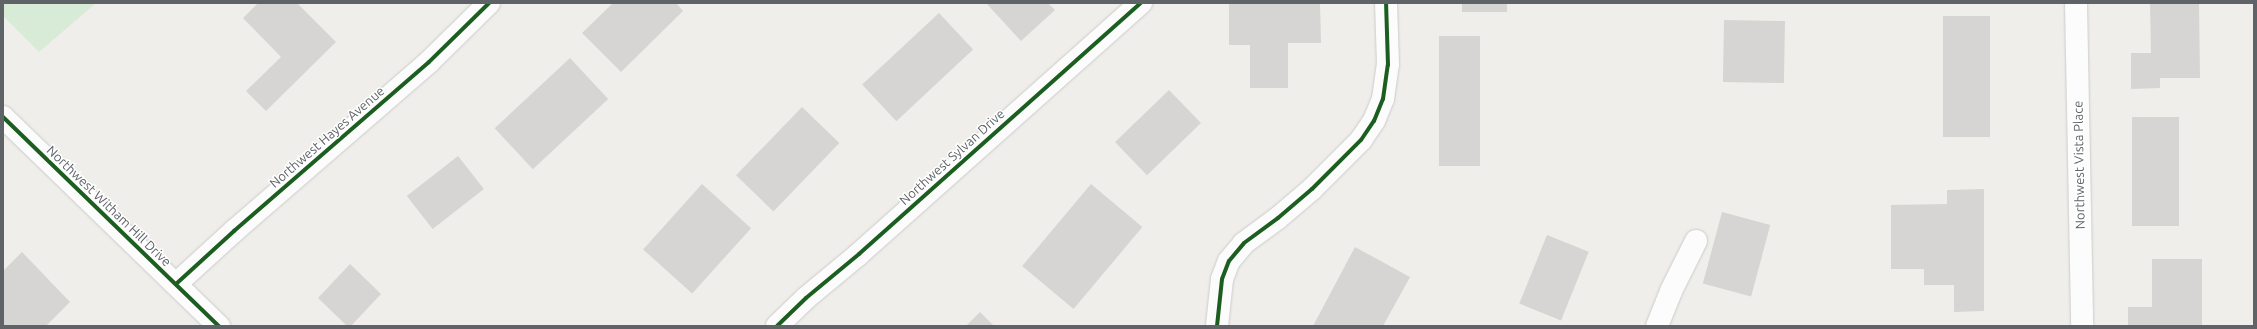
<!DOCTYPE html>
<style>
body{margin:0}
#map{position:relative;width:2257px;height:329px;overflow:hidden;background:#efeeea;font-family:Ubuntu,sans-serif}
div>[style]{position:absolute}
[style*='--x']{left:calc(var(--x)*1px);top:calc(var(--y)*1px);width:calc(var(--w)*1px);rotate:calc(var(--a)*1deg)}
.green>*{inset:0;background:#d8ebd6}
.building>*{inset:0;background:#d6d5d3;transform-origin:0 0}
.roads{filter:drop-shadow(0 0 1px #cbcccc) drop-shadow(0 0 1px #cbcccc)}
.street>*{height:22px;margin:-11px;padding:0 11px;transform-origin:11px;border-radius:11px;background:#fdfcfc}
.secondary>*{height:22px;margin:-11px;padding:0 11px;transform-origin:11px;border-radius:11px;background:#fdfcfc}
.cycleway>*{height:4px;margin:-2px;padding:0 2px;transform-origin:2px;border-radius:2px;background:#1b5e20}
span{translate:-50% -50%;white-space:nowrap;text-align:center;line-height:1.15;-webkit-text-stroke:3px #fff;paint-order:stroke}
.street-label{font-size:13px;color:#5f6368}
.frame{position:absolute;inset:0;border:4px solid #5f6368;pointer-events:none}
</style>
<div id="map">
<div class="green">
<div style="clip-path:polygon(3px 3px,96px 3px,39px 52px,3px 16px)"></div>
</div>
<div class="building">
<div style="clip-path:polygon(258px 3px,297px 3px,336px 42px,266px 111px,246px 91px,281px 57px,243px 18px)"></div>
<div style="clip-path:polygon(613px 3px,676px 3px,683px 11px,621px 72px,582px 33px)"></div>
<div style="clip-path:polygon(986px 3px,1048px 3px,1055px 10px,1021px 41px)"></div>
<div style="clip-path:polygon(1229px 3px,1320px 3px,1321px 43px,1288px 43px,1288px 88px,1250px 88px,1250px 45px,1229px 45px)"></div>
<div style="left:1462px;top:3px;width:45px;height:9px"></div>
<div style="clip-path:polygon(2150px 3px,2199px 3px,2200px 78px,2160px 78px,2160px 88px,2131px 89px,2131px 53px,2151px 53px)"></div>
<div style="left:939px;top:13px;width:50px;height:105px;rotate:47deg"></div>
<div style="left:1943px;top:16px;width:47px;height:121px"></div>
<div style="left:1724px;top:20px;width:61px;height:62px;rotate:1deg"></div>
<div style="left:1439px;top:36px;width:41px;height:130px"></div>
<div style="left:570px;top:58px;width:56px;height:103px;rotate:47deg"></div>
<div style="left:1169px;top:90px;width:46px;height:75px;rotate:46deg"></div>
<div style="left:802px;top:107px;width:52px;height:95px;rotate:44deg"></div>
<div style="left:2132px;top:117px;width:47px;height:109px"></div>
<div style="left:458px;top:156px;width:42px;height:65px;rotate:52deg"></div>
<div style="left:702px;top:184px;width:66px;height:88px;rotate:42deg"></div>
<div style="left:1091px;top:184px;width:67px;height:107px;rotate:40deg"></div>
<div style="clip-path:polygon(1984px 189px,1984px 311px,1954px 312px,1954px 285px,1924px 285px,1924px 269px,1891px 269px,1891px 205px,1947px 204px,1947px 190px)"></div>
<div style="left:1722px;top:212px;width:50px;height:74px;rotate:15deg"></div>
<div style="left:1547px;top:235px;width:45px;height:74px;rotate:22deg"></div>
<div style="clip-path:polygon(1355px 247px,1410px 277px,1383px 326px,1313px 326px)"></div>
<div style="clip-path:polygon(22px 252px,70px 302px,46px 326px,3px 326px,3px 271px)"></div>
<div style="clip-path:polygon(2152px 259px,2202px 259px,2202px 326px,2128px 326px,2128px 307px,2152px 307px)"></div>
<div style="clip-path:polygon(350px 264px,381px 294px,351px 326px,347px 326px,318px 298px)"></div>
<div style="clip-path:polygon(980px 312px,994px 326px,966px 326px)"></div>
</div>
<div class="roads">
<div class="street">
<div style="--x:2076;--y:3;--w:323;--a:88.9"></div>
<div style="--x:176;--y:284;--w:79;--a:-42.4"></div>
<div style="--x:234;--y:231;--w:258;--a:-40.9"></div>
<div style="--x:429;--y:62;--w:84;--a:-44.5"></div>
<div style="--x:777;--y:326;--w:40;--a:-44"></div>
<div style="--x:806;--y:298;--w:69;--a:-39.7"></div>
<div style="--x:859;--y:254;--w:378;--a:-41.7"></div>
<div style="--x:1217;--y:326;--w:47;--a:-83.9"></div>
<div style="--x:1222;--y:279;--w:19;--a:-69"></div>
<div style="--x:1229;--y:261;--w:23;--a:-50"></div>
<div style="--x:1244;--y:243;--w:42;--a:-36.3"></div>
<div style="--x:1278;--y:218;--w:45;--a:-40.5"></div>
<div style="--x:1312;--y:189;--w:69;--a:-45"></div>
<div style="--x:1361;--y:140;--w:23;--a:-56"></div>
<div style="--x:1374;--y:121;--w:24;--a:-68"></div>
<div style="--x:1383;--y:99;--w:34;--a:-82"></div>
<div style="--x:1388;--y:65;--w:62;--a:-91.8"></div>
<div style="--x:1657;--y:326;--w:38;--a:-68"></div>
<div style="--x:1671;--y:291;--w:56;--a:-63.4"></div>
</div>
<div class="secondary">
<div style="--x:3;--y:117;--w:301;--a:44.1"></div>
</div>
</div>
<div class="cycleway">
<div style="--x:3;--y:117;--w:301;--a:44.1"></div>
<div style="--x:176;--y:284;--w:79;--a:-42.4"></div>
<div style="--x:234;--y:231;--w:258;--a:-40.9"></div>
<div style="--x:429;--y:62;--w:84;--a:-44.5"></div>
<div style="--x:777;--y:326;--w:40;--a:-44"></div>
<div style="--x:806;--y:298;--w:69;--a:-39.7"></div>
<div style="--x:859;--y:254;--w:378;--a:-41.7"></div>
<div style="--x:1217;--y:326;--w:47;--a:-83.9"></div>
<div style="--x:1222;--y:279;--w:19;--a:-69"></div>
<div style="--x:1229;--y:261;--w:23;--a:-50"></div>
<div style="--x:1244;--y:243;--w:42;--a:-36.3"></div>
<div style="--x:1278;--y:218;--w:45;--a:-40.5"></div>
<div style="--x:1312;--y:189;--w:69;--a:-45"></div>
<div style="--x:1361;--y:140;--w:23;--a:-56"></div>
<div style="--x:1374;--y:121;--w:24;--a:-68"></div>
<div style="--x:1383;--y:99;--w:34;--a:-82"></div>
<div style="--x:1388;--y:65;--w:62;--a:-91.8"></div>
</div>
<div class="street-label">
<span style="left:327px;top:137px;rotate:-41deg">Northwest Hayes Avenue</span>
<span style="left:952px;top:157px;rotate:-42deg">Northwest Sylvan Drive</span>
<span style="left:2079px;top:165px;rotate:-91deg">Northwest Vista Place</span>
<span style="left:109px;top:206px;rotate:44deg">Northwest Witham Hill Drive</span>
</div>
<div class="frame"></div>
</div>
